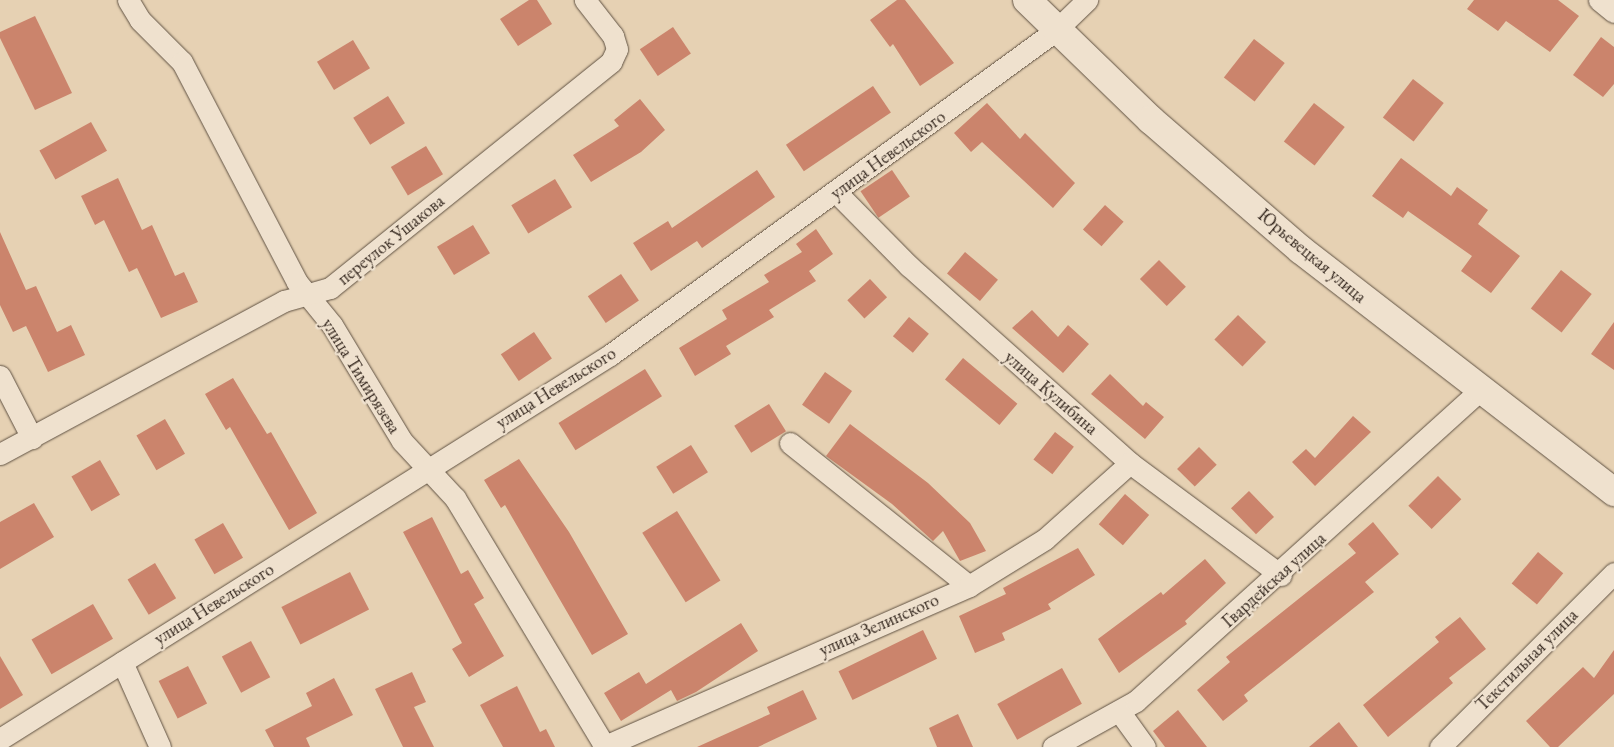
<!DOCTYPE html>
<meta charset="utf-8">
<style>
body{margin:0}
#map{position:relative;width:1614px;height:747px;overflow:hidden;background:#e6d1b3;font-family:"EB Garamond",serif}
div>[style]{position:absolute}
[style*='--x']{left:calc(var(--x)*1px);top:calc(var(--y)*1px);width:calc(var(--w)*1px);rotate:calc(var(--a)*1deg)}
.building>*{inset:0;background:#cb846c;transform-origin:0 0}
.roads{filter:drop-shadow(0 0 1px #605243) drop-shadow(0 0 1px #605243)}
.minor>*{height:21px;margin:-10.5px;padding:0 10.5px;transform-origin:10.5px;border-radius:10.5px;background:#efe1ce}
.secondary>*{height:28px;margin:-14px;padding:0 14px;transform-origin:14px;border-radius:14px;background:#efe1ce}
span{translate:-50% -50%;white-space:nowrap;text-align:center;line-height:1.15;-webkit-text-stroke:4.5px #efe1ce;paint-order:stroke}
.street-label{font-size:18px;color:#34271e}
</style>
<div id="map">
<div class="building">
<div style="clip-path:polygon(529px 0,537px 0,552px 24px,518px 46px,500px 19px)"></div>
<div style="clip-path:polygon(897px 0,905px 0,954px 63px,920px 86px,893px 44px,890px 47px,870px 20px)"></div>
<div style="clip-path:polygon(1474px 0,1558px 0,1579px 16px,1550px 52px,1506px 21px,1498px 31px,1467px 9px)"></div>
<div style="clip-path:polygon(35px 16px,72px 93px,35px 110px,0 38px,0 32px)"></div>
<div style="left:673px;top:27px;width:32px;height:40px;rotate:56deg"></div>
<div style="clip-path:polygon(1601px 37px,1614px 47px,1614px 84px,1603px 97px,1573px 75px)"></div>
<div style="left:1254px;top:39px;width:39px;height:49px;rotate:38deg"></div>
<div style="left:353px;top:40px;width:33px;height:42px;rotate:59deg"></div>
<div style="left:1413px;top:79px;width:39px;height:49px;rotate:38deg"></div>
<div style="left:873px;top:86px;width:32px;height:105px;rotate:56deg"></div>
<div style="left:388px;top:96px;width:32px;height:41px;rotate:58deg"></div>
<div style="clip-path:polygon(640px 99px,665px 130px,641px 152px,591px 182px,573px 155px,619px 126px,614px 120px)"></div>
<div style="clip-path:polygon(987px 103px,1020px 139px,1025px 133px,1075px 183px,1053px 208px,982px 142px,971px 152px,954px 133px)"></div>
<div style="left:1314px;top:103px;width:39px;height:49px;rotate:38deg"></div>
<div style="left:91px;top:122px;width:33px;height:59px;rotate:61deg"></div>
<div style="left:426px;top:146px;width:33px;height:41px;rotate:59deg"></div>
<div style="clip-path:polygon(1401px 158px,1451px 196px,1457px 187px,1488px 210px,1478px 224px,1520px 256px,1491px 293px,1461px 271px,1472px 256px,1408px 211px,1403px 218px,1372px 196px)"></div>
<div style="clip-path:polygon(757px 170px,775px 197px,702px 248px,697px 241px,651px 271px,633px 243px,668px 221px,672px 228px)"></div>
<div style="left:892px;top:170px;width:32px;height:38px;rotate:56deg"></div>
<div style="clip-path:polygon(118px 178px,142px 230px,152px 225px,175px 276px,184px 272px,198px 302px,161px 318px,137px 268px,129px 272px,104px 220px,95px 225px,81px 196px)"></div>
<div style="left:555px;top:179px;width:33px;height:51px;rotate:59deg"></div>
<div style="left:1105px;top:205px;width:25px;height:33px;rotate:42deg"></div>
<div style="left:473px;top:225px;width:33px;height:42px;rotate:59deg"></div>
<div style="clip-path:polygon(816px 229px,833px 254px,809px 271px,816px 281px,769px 310px,774px 317px,726px 346px,731px 354px,695px 376px,679px 348px,727px 319px,722px 310px,769px 282px,764px 275px,802px 252px,796px 244px)"></div>
<div style="clip-path:polygon(0 232px,26px 290px,36px 286px,57px 332px,71px 325px,85px 355px,48px 372px,26px 326px,13px 332px,0 305px)"></div>
<div style="left:965px;top:252px;width:43px;height:28px;rotate:40deg"></div>
<div style="left:1159px;top:260px;width:38px;height:27px;rotate:45deg"></div>
<div style="left:1561px;top:270px;width:39px;height:49px;rotate:38deg"></div>
<div style="left:621px;top:274px;width:32px;height:40px;rotate:56deg"></div>
<div style="left:870px;top:279px;width:25px;height:31px;rotate:47deg"></div>
<div style="clip-path:polygon(1032px 310px,1058px 337px,1068px 325px,1089px 344px,1063px 373px,1012px 328px)"></div>
<div style="left:1238px;top:315px;width:39px;height:34px;rotate:44deg"></div>
<div style="left:909px;top:317px;width:26px;height:25px;rotate:40deg"></div>
<div style="clip-path:polygon(1614px 322px,1614px 370px,1591px 354px)"></div>
<div style="left:534px;top:332px;width:32px;height:40px;rotate:56deg"></div>
<div style="left:963px;top:358px;width:71px;height:28px;rotate:40deg"></div>
<div style="left:645px;top:369px;width:32px;height:102px;rotate:58deg"></div>
<div style="left:825px;top:372px;width:33px;height:40px;rotate:35deg"></div>
<div style="clip-path:polygon(1110px 374px,1143px 406px,1146px 402px,1164px 417px,1145px 439px,1091px 394px)"></div>
<div style="clip-path:polygon(233px 378px,267px 434px,271px 432px,317px 513px,289px 530px,230px 427px,226px 430px,205px 394px)"></div>
<div style="left:769px;top:404px;width:32px;height:41px;rotate:58deg"></div>
<div style="clip-path:polygon(1353px 416px,1371px 432px,1315px 486px,1292px 462px,1306px 449px,1315px 458px)"></div>
<div style="left:165px;top:419px;width:40px;height:33px;rotate:60deg"></div>
<div style="clip-path:polygon(850px 424px,928px 483px,970px 523px,986px 551px,960px 561px,943px 531px,933px 541px,892px 504px,826px 456px)"></div>
<div style="left:1055px;top:432px;width:24px;height:35px;rotate:38deg"></div>
<div style="left:691px;top:445px;width:32px;height:41px;rotate:58deg"></div>
<div style="left:1199px;top:447px;width:25px;height:31px;rotate:45deg"></div>
<div style="clip-path:polygon(519px 459px,569px 532px,628px 634px,592px 655px,505px 505px,501px 508px,484px 480px)"></div>
<div style="left:100px;top:460px;width:40px;height:33px;rotate:60deg"></div>
<div style="left:1438px;top:476px;width:33px;height:42px;rotate:45deg"></div>
<div style="left:1249px;top:491px;width:36px;height:25px;rotate:46deg"></div>
<div style="left:1125px;top:494px;width:32px;height:40px;rotate:41deg"></div>
<div style="clip-path:polygon(34px 503px,54px 537px,0 569px,0 522px)"></div>
<div style="left:677px;top:511px;width:82px;height:41px;rotate:58deg"></div>
<div style="clip-path:polygon(432px 517px,461px 574px,468px 570px,484px 598px,474px 604px,504px 656px,469px 677px,452px 649px,462px 643px,403px 532px)"></div>
<div style="clip-path:polygon(1373px 522px,1399px 554px,1365px 582px,1374px 592px,1244px 695px,1248px 701px,1223px 721px,1197px 690px,1230px 662px,1226px 657px,1356px 553px,1348px 544px)"></div>
<div style="left:223px;top:523px;width:40px;height:33px;rotate:60deg"></div>
<div style="clip-path:polygon(1078px 548px,1095px 575px,1048px 604px,1051px 609px,1002px 633px,1005px 640px,975px 653px,959px 616px,1006px 594px,1003px 588px)"></div>
<div style="left:1538px;top:552px;width:33px;height:41px;rotate:40deg"></div>
<div style="clip-path:polygon(1205px 559px,1226px 583px,1185px 621px,1187px 624px,1119px 673px,1098px 639px,1161px 592px,1163px 595px)"></div>
<div style="left:155px;top:563px;width:41px;height:32px;rotate:59deg"></div>
<div style="left:350px;top:572px;width:42px;height:77px;rotate:63deg"></div>
<div style="left:93px;top:604px;width:40px;height:71px;rotate:60deg"></div>
<div style="clip-path:polygon(1460px 617px,1486px 649px,1449px 678px,1453px 683px,1388px 737px,1363px 705px,1439px 642px,1435px 637px)"></div>
<div style="clip-path:polygon(741px 623px,758px 651px,696px 692px,677px 701px,671px 690px,621px 721px,604px 693px,639px 672px,646px 684px)"></div>
<div style="left:923px;top:630px;width:32px;height:94px;rotate:64deg"></div>
<div style="left:251px;top:641px;width:41px;height:33px;rotate:62deg"></div>
<div style="clip-path:polygon(1614px 650px,1614px 694px,1558px 747px,1550px 747px,1526px 721px,1583px 667px,1594px 678px)"></div>
<div style="clip-path:polygon(0 656px,23px 695px,0 709px)"></div>
<div style="left:188px;top:666px;width:42px;height:33px;rotate:63deg"></div>
<div style="left:1062px;top:668px;width:41px;height:74px;rotate:61deg"></div>
<div style="clip-path:polygon(412px 672px,426px 702px,414px 707px,434px 747px,403px 747px,375px 689px)"></div>
<div style="clip-path:polygon(334px 678px,353px 715px,306px 738px,310px 747px,274px 747px,265px 730px,312px 706px,306px 693px)"></div>
<div style="clip-path:polygon(517px 686px,540px 732px,546px 729px,555px 747px,503px 747px,480px 705px)"></div>
<div style="clip-path:polygon(803px 690px,817px 719px,758px 747px,697px 747px,770px 714px,767px 707px)"></div>
<div style="clip-path:polygon(1178px 710px,1207px 747px,1165px 747px,1153px 731px)"></div>
<div style="clip-path:polygon(958px 714px,973px 747px,937px 747px,929px 728px)"></div>
<div style="clip-path:polygon(1339px 722px,1358px 747px,1309px 747px)"></div>
</div>
<div class="roads">
<div class="minor">
<div style="--x:128;--y:0;--w:23;--a:59"></div>
<div style="--x:140;--y:20;--w:59;--a:45"></div>
<div style="--x:182;--y:62;--w:248;--a:62.4"></div>
<div style="--x:297;--y:282;--w:55;--a:50.9"></div>
<div style="--x:332;--y:325;--w:135;--a:58.9"></div>
<div style="--x:402;--y:441;--w:78;--a:47.1"></div>
<div style="--x:455;--y:498;--w:291;--a:58.9"></div>
<div style="--x:1599;--y:0;--w:19;--a:39"></div>
<div style="--x:837;--y:193;--w:103;--a:45.4"></div>
<div style="--x:909;--y:266;--w:296;--a:41.7"></div>
<div style="--x:1130;--y:463;--w:188;--a:36.6"></div>
<div style="--x:0;--y:376;--w:70;--a:62.7"></div>
<div style="--x:790;--y:443;--w:229;--a:38.6"></div>
<div style="--x:0;--y:454;--w:323;--a:-28.3"></div>
<div style="--x:284;--y:301;--w:48;--a:-15.8"></div>
<div style="--x:330;--y:288;--w:361;--a:-38.8"></div>
<div style="--x:611;--y:62;--w:14;--a:-65"></div>
<div style="--x:617;--y:49;--w:14;--a:-107"></div>
<div style="--x:613;--y:36;--w:46;--a:-127.9"></div>
<div style="--x:122;--y:662;--w:93;--a:65.9"></div>
<div style="--x:1119;--y:711;--w:44;--a:54.2"></div>
<div style="--x:0;--y:739;--w:721;--a:-32.19"></div>
<div style="--x:610;--y:355;--w:550;--a:-36.06"></div>
<div style="--x:1055;--y:31;--w:45;--a:-44.1"></div>
<div style="--x:603;--y:747;--w:400;--a:-23.7"></div>
<div style="--x:969;--y:586;--w:89;--a:-31.7"></div>
<div style="--x:1045;--y:539;--w:114;--a:-41.8"></div>
<div style="--x:1053;--y:747;--w:95;--a:-29"></div>
<div style="--x:1136;--y:701;--w:462;--a:-42.1"></div>
<div style="--x:1440;--y:747;--w:246;--a:-45"></div>
</div>
<div class="secondary">
<div style="--x:1027;--y:0;--w:173;--a:44.1"></div>
<div style="--x:1151;--y:120;--w:198;--a:40.9"></div>
<div style="--x:1301;--y:250;--w:396;--a:37.7"></div>
</div>
</div>
<div class="street-label">
<span style="left:888px;top:155px;rotate:-36deg">улица Невельского</span>
<span style="left:391px;top:240px;rotate:-39deg">переулок Ушакова</span>
<span style="left:1312px;top:256px;rotate:40deg">Юрьевецкая улица</span>
<span style="left:361px;top:376px;rotate:58deg">улица Тимирязева</span>
<span style="left:556px;top:388px;rotate:-32deg">улица Невельского</span>
<span style="left:1051px;top:393px;rotate:41deg">улица Кулибина</span>
<span style="left:1274px;top:580px;rotate:-42deg">Гвардейская улица</span>
<span style="left:214px;top:604px;rotate:-32deg">улица Невельского</span>
<span style="left:879px;top:625px;rotate:-24deg">улица Зелинского</span>
<span style="left:1527px;top:660px;rotate:-45deg">Текстильная улица</span>
</div>
</div>
